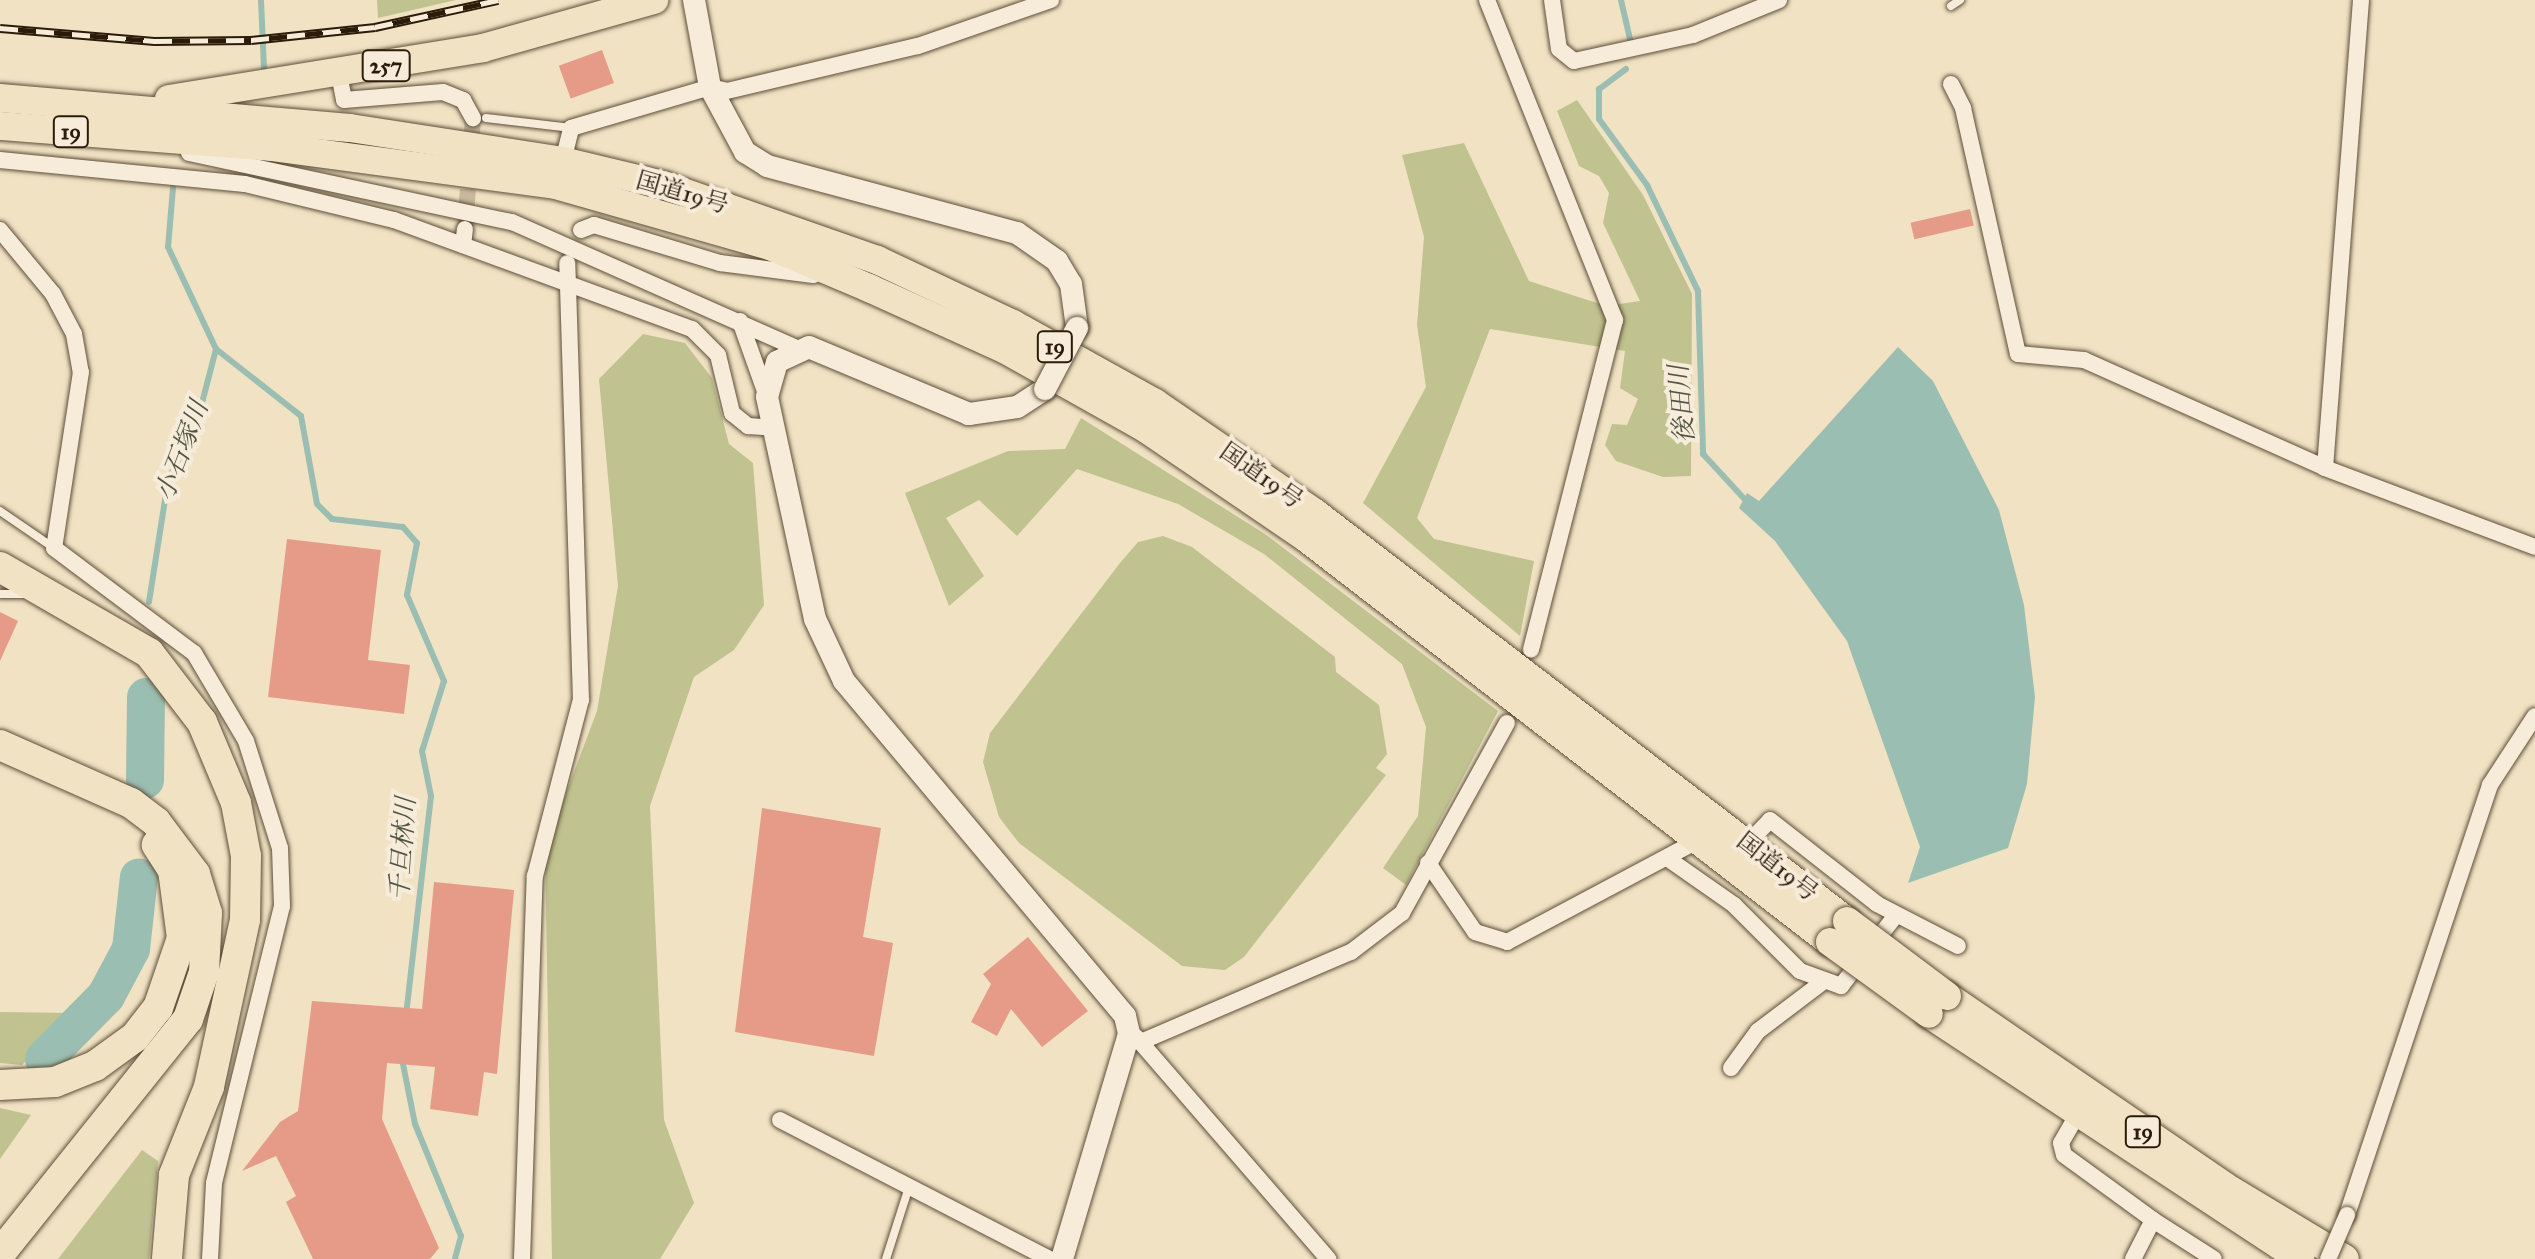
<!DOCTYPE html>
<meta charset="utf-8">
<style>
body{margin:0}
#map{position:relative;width:2535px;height:1259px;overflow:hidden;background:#f1e2c4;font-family:"IM FELL Great Primer","Noto Serif JP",serif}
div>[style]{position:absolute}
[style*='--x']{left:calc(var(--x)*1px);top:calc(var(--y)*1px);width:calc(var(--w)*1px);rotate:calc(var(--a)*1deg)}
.green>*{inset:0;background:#c0c290}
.water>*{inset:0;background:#9bbeb2}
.stream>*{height:6px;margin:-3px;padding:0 3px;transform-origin:3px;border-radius:3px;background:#9bbeb2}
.river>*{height:38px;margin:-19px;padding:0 19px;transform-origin:19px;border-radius:19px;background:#9bbeb2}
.building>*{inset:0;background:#e59b87;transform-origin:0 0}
.minor-tunnel>*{height:16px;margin-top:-8px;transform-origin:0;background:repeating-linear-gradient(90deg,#c9ba9f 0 16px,transparent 0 24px)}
.roads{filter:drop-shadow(0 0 2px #5c4e38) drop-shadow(0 0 2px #5c4e38)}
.service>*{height:8px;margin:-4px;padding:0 4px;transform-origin:4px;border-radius:4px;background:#f6ecd9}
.minor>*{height:16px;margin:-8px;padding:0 8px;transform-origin:8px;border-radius:8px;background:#f6ecd9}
.tertiary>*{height:22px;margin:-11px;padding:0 11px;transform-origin:11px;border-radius:11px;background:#f6ecd9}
.trunk>*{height:28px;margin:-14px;padding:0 14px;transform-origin:14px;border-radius:14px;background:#f1e2c4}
.motorway>*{height:30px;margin:-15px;padding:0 15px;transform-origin:15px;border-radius:15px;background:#f1e2c4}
.rail>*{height:9px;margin-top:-4.5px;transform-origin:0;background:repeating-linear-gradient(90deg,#f6ecd9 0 18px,#2b1c0a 0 36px);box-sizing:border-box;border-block:2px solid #2b1c0a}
.bridges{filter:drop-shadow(0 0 2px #5c4e38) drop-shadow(0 0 2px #5c4e38)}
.minor-bridge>*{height:16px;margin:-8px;padding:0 8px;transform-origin:8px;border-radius:8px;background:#f6ecd9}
.tertiary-bridge>*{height:22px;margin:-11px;padding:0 11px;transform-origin:11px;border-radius:11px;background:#f6ecd9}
.trunk-bridge>*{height:28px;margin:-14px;padding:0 14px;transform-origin:14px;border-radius:14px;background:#f1e2c4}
span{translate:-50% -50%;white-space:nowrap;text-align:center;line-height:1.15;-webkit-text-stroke:8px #f6ecd9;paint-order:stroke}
.shield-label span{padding:2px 6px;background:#f6ecd9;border:2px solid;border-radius:6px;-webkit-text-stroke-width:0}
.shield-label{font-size:22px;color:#2b1c0a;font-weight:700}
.street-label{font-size:24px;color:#2b1c0a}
.water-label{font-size:26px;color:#525545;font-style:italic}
</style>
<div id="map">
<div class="green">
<div style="clip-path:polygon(377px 0,456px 0,378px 18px)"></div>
<div style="clip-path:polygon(1577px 100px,1643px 195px,1692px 294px,1691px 476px,1663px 477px,1616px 461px,1605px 445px,1612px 424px,1627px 425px,1638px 399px,1620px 388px,1625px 351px,1490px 329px,1417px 518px,1434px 539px,1534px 561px,1520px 636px,1363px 503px,1426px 387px,1417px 325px,1424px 237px,1402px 155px,1464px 143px,1529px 281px,1606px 306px,1640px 301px,1603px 223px,1609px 193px,1599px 176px,1579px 166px,1557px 111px)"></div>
<div style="clip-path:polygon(643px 334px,685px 343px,712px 378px,729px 444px,753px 463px,764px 605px,734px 650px,694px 677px,650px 806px,664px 1120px,694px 1203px,660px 1259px,552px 1259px,545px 849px,597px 711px,618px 586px,599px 379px)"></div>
<div style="clip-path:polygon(1081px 418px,1265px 534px,1498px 711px,1406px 885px,1383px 868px,1418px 816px,1426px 727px,1402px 664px,1264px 554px,1178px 504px,1077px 469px,1017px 536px,979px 500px,946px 518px,984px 576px,949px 606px,905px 493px,1008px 451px,1065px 449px)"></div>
<div style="clip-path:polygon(1163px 536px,1192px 547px,1335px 657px,1336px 672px,1379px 705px,1387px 754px,1376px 768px,1386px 775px,1244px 957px,1225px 970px,1182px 966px,1019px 843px,999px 817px,983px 762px,990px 733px,1120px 563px,1138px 542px)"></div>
<div style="clip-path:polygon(0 1012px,74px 1013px,22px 1065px,0 1063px)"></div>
<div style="clip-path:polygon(0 1108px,31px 1115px,0 1159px)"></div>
<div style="clip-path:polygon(142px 1150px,158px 1161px,149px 1259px,58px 1259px)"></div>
</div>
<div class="water">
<div style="clip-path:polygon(1898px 347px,1933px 381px,1999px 510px,2024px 605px,2035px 697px,2027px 784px,2008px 848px,1908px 883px,1920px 847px,1847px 641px,1775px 541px,1739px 508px,1747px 493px,1759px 501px)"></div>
</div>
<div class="stream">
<div style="--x:261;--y:0;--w:70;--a:87.5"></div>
<div style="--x:1621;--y:0;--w:40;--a:77"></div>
<div style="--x:1626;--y:69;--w:34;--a:143"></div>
<div style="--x:1599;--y:89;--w:30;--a:90"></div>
<div style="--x:1599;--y:119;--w:82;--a:54"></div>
<div style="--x:1647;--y:185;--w:118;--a:64.3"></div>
<div style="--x:1698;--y:291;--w:163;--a:88.2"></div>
<div style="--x:1703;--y:454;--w:67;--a:47.4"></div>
<div style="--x:173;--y:188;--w:59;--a:94.8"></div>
<div style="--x:168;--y:247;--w:113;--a:64.8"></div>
<div style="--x:216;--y:349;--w:108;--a:38.2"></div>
<div style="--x:301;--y:416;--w:89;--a:79.7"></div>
<div style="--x:317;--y:504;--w:21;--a:45"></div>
<div style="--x:332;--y:519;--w:71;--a:6.4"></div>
<div style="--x:403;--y:527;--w:21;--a:49"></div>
<div style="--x:417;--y:543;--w:53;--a:100.9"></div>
<div style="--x:407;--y:595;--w:94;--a:66.7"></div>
<div style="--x:444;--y:681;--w:73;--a:107.4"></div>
<div style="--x:422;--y:751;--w:46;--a:78.7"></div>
<div style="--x:431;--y:796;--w:221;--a:96.5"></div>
<div style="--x:149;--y:602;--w:123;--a:-81.1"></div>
<div style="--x:168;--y:480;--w:61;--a:-62.6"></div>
<div style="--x:196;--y:426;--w:80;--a:-75.4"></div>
<div style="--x:402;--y:1059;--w:66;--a:78.7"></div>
<div style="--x:415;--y:1124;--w:121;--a:67.7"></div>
<div style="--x:461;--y:1236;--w:24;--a:105"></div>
</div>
<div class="river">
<div style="--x:145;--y:780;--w:83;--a:-89.3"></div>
<div style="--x:44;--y:1059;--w:88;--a:-45.5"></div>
<div style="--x:106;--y:996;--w:53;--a:-62"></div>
<div style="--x:131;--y:949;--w:72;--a:-83.7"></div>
</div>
<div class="building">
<div style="left:602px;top:50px;width:35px;height:46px;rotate:70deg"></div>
<div style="left:1970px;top:209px;width:17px;height:61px;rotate:77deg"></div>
<div style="clip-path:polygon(287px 539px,381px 550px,368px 660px,410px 665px,404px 714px,268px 697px)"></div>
<div style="clip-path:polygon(0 612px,18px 621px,0 661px)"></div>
<div style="clip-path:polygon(762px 808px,881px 828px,863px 937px,893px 943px,874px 1056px,735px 1032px)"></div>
<div style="clip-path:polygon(434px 882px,514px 890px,497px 1074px,484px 1072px,478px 1116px,430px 1109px,435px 1067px,387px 1063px,382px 1119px,439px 1248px,430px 1259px,313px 1259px,286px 1202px,296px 1196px,276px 1156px,242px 1171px,280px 1122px,298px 1111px,312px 1001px,422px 1009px)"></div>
<div style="clip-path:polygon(1028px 937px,1088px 1011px,1042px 1047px,1011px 1009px,997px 1036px,971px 1022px,991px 984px,983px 974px)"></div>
</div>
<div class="minor-tunnel">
<div style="--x:465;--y:229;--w:111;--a:-85.9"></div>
</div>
<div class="roads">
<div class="service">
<div style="--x:1951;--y:6;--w:11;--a:-34"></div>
<div style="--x:486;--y:118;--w:86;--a:6.7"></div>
<div style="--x:0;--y:511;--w:65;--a:34.4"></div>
<div style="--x:0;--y:594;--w:30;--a:0"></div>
<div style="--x:886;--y:1259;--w:76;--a:-72.3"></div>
</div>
<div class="minor">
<div style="--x:1487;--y:0;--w:345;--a:68.2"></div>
<div style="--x:1615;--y:320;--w:340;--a:104.3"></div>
<div style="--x:1552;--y:0;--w:49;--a:81.9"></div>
<div style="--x:1559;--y:49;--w:19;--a:39"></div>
<div style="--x:1574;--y:61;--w:122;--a:-12.3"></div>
<div style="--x:1693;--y:35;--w:93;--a:-22.1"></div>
<div style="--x:339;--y:74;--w:26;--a:79"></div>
<div style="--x:344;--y:100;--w:99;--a:-4.6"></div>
<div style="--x:443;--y:92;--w:22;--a:22"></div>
<div style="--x:463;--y:100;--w:21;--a:61"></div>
<div style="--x:1951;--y:84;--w:27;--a:63"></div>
<div style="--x:1963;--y:108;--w:252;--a:77.4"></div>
<div style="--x:2018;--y:354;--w:66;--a:5.2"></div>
<div style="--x:2084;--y:360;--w:264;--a:24.1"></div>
<div style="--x:2325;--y:468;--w:224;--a:20.6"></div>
<div style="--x:189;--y:153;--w:330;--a:12.1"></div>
<div style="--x:512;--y:222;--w:312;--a:23.9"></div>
<div style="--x:0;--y:160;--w:246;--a:5.6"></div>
<div style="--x:245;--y:184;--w:153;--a:13.6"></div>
<div style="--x:394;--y:220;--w:317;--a:20.1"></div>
<div style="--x:692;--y:329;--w:37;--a:45"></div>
<div style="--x:718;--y:355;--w:60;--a:76.4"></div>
<div style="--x:732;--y:413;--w:21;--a:39"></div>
<div style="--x:748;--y:426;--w:27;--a:4"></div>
<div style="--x:563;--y:161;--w:34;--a:-76"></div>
<div style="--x:571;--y:128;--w:145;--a:-16.4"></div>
<div style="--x:710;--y:87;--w:17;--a:13"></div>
<div style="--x:727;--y:91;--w:196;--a:-13.3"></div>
<div style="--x:918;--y:46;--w:141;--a:-19.1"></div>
<div style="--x:0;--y:230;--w:83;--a:50.4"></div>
<div style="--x:53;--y:294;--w:45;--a:62.3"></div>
<div style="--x:74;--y:334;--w:39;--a:80"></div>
<div style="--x:81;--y:372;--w:178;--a:98.7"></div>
<div style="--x:54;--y:548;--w:175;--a:36.9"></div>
<div style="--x:194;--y:653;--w:102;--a:59.4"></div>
<div style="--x:246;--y:741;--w:112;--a:72.4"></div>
<div style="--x:280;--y:848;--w:58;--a:88"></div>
<div style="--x:282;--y:906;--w:285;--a:103.8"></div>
<div style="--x:214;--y:1183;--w:76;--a:93"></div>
<div style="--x:581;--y:230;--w:14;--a:-21"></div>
<div style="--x:594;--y:225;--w:132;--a:16.8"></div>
<div style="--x:720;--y:263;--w:94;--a:7.4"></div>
<div style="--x:463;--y:245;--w:16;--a:-83"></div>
<div style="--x:740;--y:321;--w:81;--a:70.4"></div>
<div style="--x:2325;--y:468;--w:469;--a:-85.6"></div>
<div style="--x:1747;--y:844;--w:33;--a:-46"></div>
<div style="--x:1770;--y:820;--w:136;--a:38.1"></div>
<div style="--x:1877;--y:904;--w:91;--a:27.4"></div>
<div style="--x:1667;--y:858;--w:82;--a:35"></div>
<div style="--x:1734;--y:905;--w:93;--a:45"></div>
<div style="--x:1800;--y:971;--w:44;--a:20.1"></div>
<div style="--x:1841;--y:986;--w:90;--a:-52.2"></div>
<div style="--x:1428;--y:863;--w:83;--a:55.7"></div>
<div style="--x:1475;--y:932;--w:34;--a:17"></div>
<div style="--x:1507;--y:942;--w:217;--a:-28"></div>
<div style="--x:1136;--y:1037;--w:294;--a:49.1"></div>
<div style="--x:1143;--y:1041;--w:226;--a:-23.2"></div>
<div style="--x:1351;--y:952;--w:64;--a:-37.4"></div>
<div style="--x:1402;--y:913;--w:217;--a:-61.1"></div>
<div style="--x:1731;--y:1068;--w:46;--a:-53.9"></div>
<div style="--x:1758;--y:1031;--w:83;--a:-37.1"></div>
<div style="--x:2076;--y:1117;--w:30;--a:120"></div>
<div style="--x:2061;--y:1143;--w:12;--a:76"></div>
<div style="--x:2064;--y:1155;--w:110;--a:36.1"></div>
<div style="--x:780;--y:1120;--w:303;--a:27.3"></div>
<div style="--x:2347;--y:1215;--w:453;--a:-71.6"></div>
<div style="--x:2490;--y:785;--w:82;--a:-56.9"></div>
<div style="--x:522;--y:1259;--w:383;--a:-88.1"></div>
<div style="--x:535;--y:876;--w:182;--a:-75.4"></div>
<div style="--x:581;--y:700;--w:437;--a:-91.8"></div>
<div style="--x:2133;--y:1259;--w:44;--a:-62.9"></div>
<div style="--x:2153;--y:1220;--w:72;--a:32.6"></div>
</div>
<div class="tertiary">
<div style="--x:694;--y:0;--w:88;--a:79.6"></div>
<div style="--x:710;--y:87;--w:74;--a:61.7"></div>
<div style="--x:745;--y:152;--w:26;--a:32"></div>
<div style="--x:767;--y:166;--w:259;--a:15"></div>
<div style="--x:1017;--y:233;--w:49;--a:35"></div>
<div style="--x:1057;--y:261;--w:27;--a:59"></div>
<div style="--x:1071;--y:284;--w:44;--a:82.2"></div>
<div style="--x:1045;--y:389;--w:33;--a:147"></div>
<div style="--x:1017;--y:407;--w:49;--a:171.7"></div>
<div style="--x:969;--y:414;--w:173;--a:-157.3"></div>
<div style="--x:809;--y:347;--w:35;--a:155"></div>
<div style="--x:777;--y:362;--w:36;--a:106"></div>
<div style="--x:767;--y:397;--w:227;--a:77.8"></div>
<div style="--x:815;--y:619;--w:68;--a:64.9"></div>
<div style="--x:844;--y:681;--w:437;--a:50"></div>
<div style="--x:1125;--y:1016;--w:18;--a:77"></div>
<div style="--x:1129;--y:1034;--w:235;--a:106.6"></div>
</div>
<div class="trunk">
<div style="--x:0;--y:98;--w:351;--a:4.9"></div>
<div style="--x:350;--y:128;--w:216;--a:8.8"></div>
<div style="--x:563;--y:161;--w:106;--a:13.6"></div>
<div style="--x:666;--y:186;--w:224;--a:19.3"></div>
<div style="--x:877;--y:260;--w:150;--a:25.2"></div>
<div style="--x:1013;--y:324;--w:162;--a:29.1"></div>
<div style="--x:1155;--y:403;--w:194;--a:34.5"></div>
<div style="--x:1315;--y:513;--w:670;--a:37.49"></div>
<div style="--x:169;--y:99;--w:318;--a:-9.2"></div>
<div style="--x:483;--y:48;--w:178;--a:-15.7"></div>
<div style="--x:0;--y:126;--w:273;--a:4.4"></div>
<div style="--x:272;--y:147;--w:287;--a:7.6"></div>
<div style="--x:556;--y:185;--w:223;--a:15.9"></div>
<div style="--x:770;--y:246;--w:108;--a:23"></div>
<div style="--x:869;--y:288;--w:148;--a:24.3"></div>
<div style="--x:1004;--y:349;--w:162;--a:29.3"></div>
<div style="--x:1145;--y:428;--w:194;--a:34.3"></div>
<div style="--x:1305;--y:537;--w:663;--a:37.65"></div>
<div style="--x:1947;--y:996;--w:336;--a:34.4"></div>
<div style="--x:2224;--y:1186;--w:141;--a:31.1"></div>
<div style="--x:1929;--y:1014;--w:445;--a:33.4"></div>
</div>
<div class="motorway">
<div style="--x:0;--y:567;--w:172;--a:30"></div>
<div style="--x:149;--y:653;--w:87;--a:52.5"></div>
<div style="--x:202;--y:722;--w:88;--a:67.2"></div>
<div style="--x:236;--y:803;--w:54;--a:79.3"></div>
<div style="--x:246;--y:856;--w:64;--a:90.9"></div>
<div style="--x:245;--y:920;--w:171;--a:102.2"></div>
<div style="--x:209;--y:1087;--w:95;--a:111.7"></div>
<div style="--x:174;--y:1175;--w:84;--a:94.8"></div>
<div style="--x:0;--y:745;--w:143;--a:23.9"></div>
<div style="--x:131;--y:803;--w:31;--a:37"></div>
<div style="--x:156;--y:822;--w:65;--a:53.1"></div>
<div style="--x:195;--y:874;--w:41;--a:72.9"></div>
<div style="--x:207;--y:913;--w:59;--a:92.9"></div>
<div style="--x:204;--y:972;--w:50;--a:108.8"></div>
<div style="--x:188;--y:1019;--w:301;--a:128.7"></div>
<div style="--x:0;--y:1085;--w:55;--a:-3.1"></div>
<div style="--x:55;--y:1082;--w:43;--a:-21.8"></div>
<div style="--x:95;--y:1066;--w:49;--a:-35.9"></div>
<div style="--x:135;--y:1037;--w:37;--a:-52"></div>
<div style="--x:158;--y:1008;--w:74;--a:-71.1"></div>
<div style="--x:182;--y:938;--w:69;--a:-97.5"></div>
<div style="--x:173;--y:870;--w:30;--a:-123"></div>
</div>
</div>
<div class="rail">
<div style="--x:0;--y:28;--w:155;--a:4.8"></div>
<div style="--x:154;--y:41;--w:97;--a:-0.6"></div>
<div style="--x:251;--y:40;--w:125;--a:-6"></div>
<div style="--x:375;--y:27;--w:126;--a:-12.4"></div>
</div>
<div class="bridges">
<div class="minor-bridge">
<div style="--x:2328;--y:1259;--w:48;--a:-66.6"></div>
</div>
<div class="tertiary-bridge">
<div style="--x:1045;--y:389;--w:69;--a:-62.3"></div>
</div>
<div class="trunk-bridge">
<div style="--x:1847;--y:921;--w:125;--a:36.9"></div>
<div style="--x:1830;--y:942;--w:122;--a:36"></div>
</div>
</div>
<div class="shield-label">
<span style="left:386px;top:66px">257</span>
<span style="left:71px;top:132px">19</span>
<span style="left:1055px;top:347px">19</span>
<span style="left:2143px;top:1132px">19</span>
</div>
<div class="street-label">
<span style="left:682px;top:193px;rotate:16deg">国道19号</span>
<span style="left:1261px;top:476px;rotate:35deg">国道19号</span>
<span style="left:1777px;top:867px;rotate:38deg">国道19号</span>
</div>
<div class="water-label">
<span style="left:1682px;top:404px;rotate:-95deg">後田川</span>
<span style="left:182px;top:451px;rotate:-69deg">小石塚川</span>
<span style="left:403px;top:849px;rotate:-86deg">千旦林川</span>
</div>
</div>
